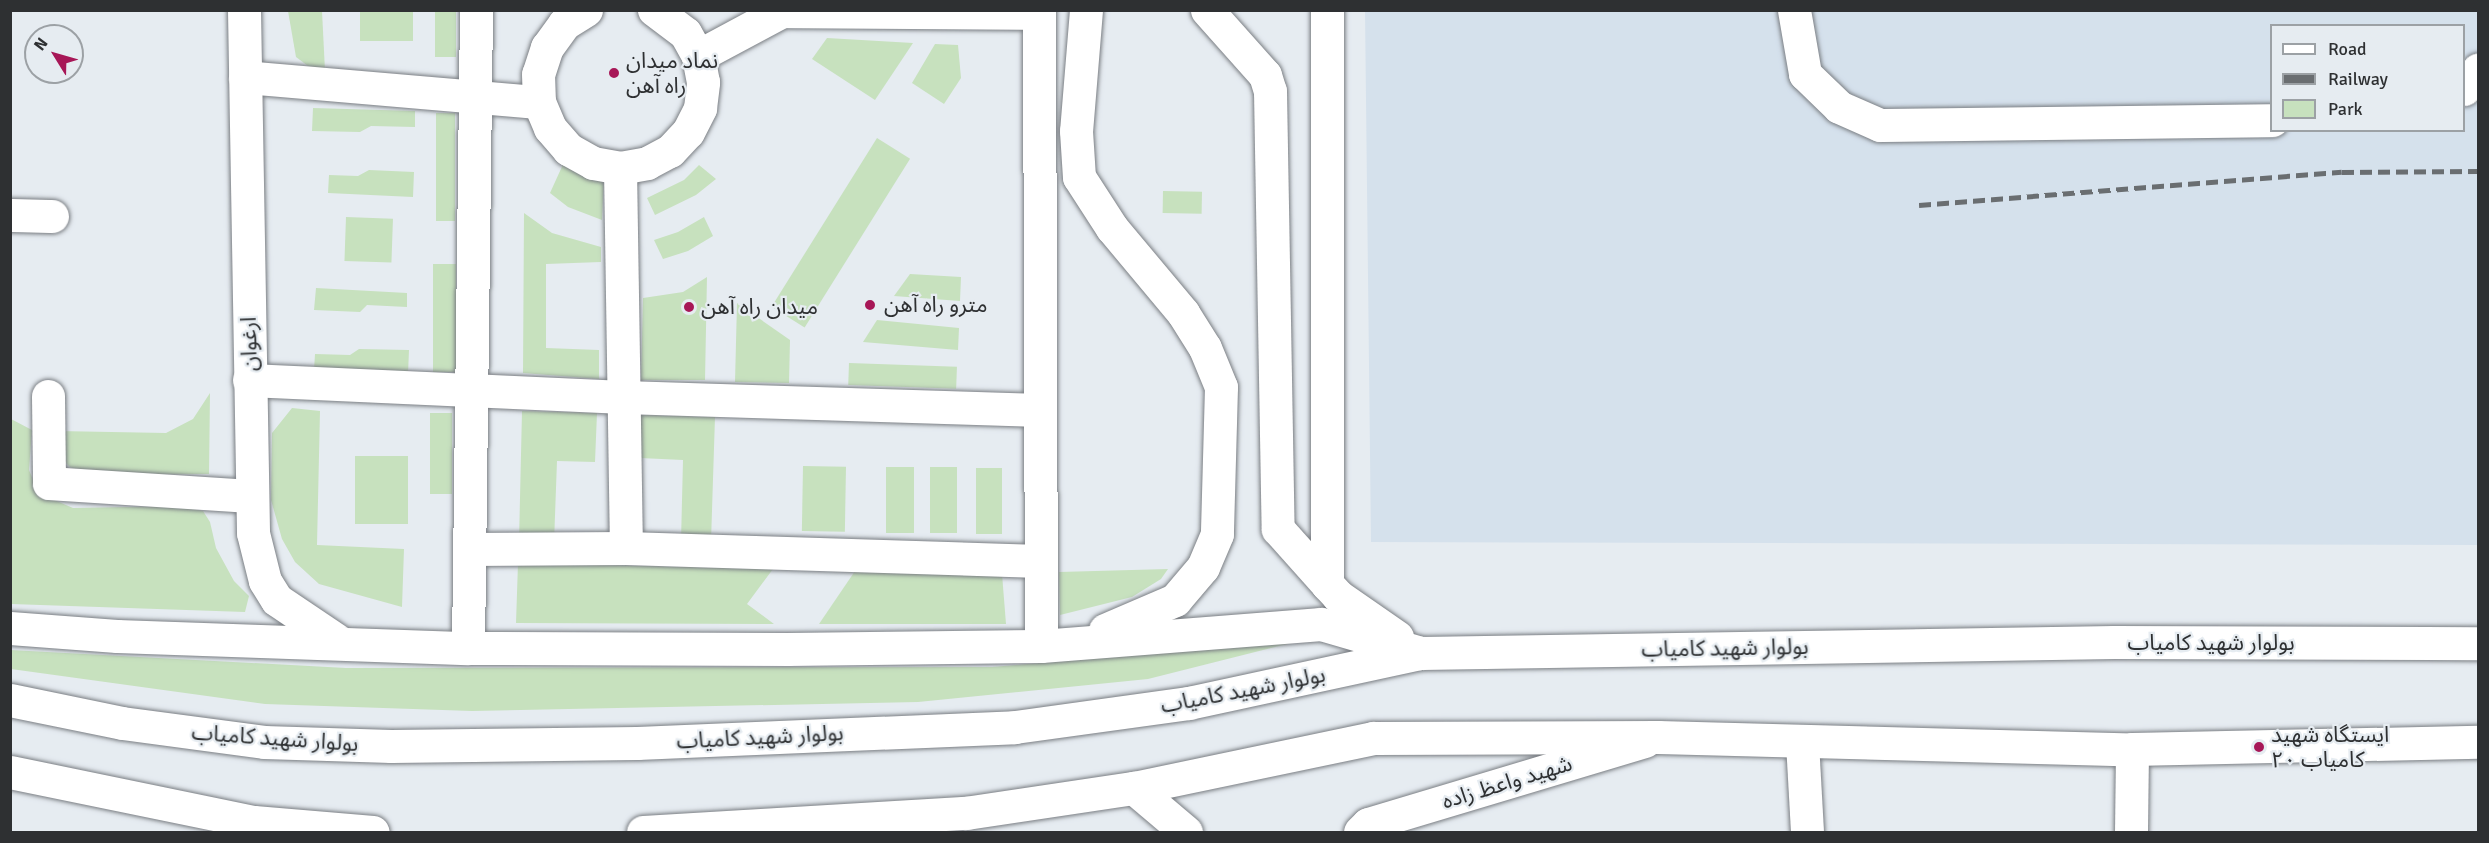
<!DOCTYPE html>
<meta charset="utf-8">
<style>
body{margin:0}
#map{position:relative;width:2489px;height:843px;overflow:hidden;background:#e6ecf1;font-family:Signika,"Noto Sans Arabic",sans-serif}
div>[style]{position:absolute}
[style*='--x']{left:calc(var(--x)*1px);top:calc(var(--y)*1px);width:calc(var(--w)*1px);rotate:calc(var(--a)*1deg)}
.built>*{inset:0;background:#d5e1ec}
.green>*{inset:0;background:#c7e1be;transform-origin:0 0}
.roads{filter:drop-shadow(0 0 2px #7a7e83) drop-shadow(0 0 2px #7a7e83)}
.minor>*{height:33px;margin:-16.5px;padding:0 16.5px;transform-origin:16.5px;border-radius:16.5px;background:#fff}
.major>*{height:33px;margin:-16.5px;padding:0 16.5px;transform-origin:16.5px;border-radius:16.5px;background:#fff}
.rail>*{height:4.5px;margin-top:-2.25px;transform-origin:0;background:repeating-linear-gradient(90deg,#6a6e71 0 12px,transparent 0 18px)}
.dots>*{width:16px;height:16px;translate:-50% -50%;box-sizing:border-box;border:3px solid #e6ecf1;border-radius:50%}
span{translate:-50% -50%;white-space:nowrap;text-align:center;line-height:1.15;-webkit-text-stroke:4.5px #e6ecf1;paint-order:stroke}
.poi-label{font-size:22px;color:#2e3032}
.left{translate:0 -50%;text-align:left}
.street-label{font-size:22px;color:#2e3032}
.frame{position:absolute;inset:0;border:12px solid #2e3032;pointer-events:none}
.legend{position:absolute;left:2270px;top:24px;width:195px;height:108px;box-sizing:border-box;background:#e6ecf1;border:2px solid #9ca1a5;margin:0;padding:8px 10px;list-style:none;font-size:18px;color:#2e3032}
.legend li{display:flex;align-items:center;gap:12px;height:30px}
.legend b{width:30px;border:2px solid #9ca1a5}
.north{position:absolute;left:24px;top:24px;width:60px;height:60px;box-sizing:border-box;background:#e6ecf1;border:2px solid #9ca1a5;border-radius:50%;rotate:307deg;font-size:16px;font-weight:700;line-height:24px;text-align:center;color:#2e3032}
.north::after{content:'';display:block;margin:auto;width:21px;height:27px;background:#a71757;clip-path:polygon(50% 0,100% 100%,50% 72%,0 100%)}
</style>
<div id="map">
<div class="built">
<div style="clip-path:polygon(evenodd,1365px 11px,2478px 11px,2478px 545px,1371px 542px,1365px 11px,2272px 26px,2464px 26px,2464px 130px,2272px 130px,2272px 26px)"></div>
</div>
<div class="green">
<div style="clip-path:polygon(288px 11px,322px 11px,325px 71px,308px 66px,296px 57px)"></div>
<div style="left:360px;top:11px;width:53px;height:30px"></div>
<div style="left:435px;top:11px;width:21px;height:46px"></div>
<div style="clip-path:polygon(827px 38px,913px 43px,875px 100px,812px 59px)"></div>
<div style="clip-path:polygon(935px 44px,958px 45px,961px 78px,944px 104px,912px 83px)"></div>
<div style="clip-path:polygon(313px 108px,415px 111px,415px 127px,371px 126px,360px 132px,312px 131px)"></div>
<div style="left:436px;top:113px;width:19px;height:108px"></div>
<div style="left:877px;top:138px;width:39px;height:199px;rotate:32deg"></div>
<div style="clip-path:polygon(565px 160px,604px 177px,602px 220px,568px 207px,550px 193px)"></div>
<div style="clip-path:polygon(699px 165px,716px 179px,696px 195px,655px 215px,647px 198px,684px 180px)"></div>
<div style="clip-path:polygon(369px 170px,414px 172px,413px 197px,328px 193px,329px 175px,358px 176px)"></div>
<div style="left:1163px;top:191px;width:39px;height:22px;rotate:1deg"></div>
<div style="clip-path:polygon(524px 213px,552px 233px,601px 247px,601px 262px,546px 264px,546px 348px,599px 350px,599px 379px,523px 373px)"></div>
<div style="left:346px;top:217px;width:47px;height:44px;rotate:2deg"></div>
<div style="clip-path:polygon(704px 217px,713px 236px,688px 251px,663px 259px,654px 240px,678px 232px)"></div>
<div style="left:433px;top:264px;width:23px;height:108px"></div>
<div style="clip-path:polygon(910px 274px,961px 277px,960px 301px,894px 296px)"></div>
<div style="clip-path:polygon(707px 277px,705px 380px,641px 380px,643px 298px,683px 292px)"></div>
<div style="clip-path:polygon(316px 288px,407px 293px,407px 307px,367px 305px,360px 312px,314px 310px)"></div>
<div style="clip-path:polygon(737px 303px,790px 340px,789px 383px,735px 382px)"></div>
<div style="clip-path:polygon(877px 320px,959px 328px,958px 350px,863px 342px)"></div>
<div style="clip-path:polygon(359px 349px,409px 350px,408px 374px,314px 370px,315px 354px,350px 355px)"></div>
<div style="left:849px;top:363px;width:108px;height:22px;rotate:2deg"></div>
<div style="clip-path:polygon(210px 393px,209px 474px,89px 475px,70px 467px,57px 454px,57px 431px,166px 433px,193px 419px)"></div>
<div style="clip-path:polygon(292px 408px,320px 411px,317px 545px,404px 549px,402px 607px,319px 584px,295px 562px,282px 539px,271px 500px,272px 433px)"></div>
<div style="clip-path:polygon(522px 411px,597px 413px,595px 462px,557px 461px,554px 543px,519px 542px)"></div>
<div style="left:430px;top:413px;width:22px;height:81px"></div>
<div style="clip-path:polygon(641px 415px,715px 417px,711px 542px,681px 541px,683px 460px,640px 458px)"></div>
<div style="clip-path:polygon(11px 419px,32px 430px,29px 470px,36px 487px,52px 499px,73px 508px,179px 506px,203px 511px,210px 522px,216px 548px,234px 581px,249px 596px,245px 612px,11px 604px)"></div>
<div style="left:355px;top:456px;width:53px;height:68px"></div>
<div style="left:803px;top:466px;width:43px;height:65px;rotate:1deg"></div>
<div style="left:886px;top:467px;width:28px;height:66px"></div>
<div style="left:930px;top:467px;width:27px;height:66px"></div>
<div style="left:976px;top:468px;width:26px;height:66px"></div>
<div style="clip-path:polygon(518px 563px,773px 569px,747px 604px,774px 624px,516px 623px)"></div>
<div style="clip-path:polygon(1168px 569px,1161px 579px,1132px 597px,1060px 615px,1059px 572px)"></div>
<div style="clip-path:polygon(855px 571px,1002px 574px,1006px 624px,819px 624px)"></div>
<div style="clip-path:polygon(1299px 641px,1148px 679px,918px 702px,472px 711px,265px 704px,11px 669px,10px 650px,346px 668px,992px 667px)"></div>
</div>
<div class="roads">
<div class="minor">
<div style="--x:244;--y:10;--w:523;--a:89.01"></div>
<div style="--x:253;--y:533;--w:49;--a:76"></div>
<div style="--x:265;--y:581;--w:22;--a:58"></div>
<div style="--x:277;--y:600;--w:70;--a:33.9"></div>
<div style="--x:586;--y:10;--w:26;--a:148"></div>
<div style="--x:564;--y:24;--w:29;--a:126"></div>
<div style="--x:547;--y:47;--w:28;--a:108"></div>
<div style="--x:538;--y:74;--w:28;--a:88"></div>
<div style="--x:539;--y:102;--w:28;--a:67"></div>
<div style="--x:550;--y:128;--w:28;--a:49"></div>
<div style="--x:568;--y:149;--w:29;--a:29"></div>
<div style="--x:593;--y:163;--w:27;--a:10"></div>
<div style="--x:620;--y:168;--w:27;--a:-10"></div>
<div style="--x:647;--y:163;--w:26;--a:-28"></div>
<div style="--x:670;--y:151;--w:26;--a:-47"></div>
<div style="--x:688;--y:132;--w:27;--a:-63"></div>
<div style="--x:700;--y:108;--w:26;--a:-83"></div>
<div style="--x:703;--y:82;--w:26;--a:-101"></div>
<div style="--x:698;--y:56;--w:26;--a:-119"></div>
<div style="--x:685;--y:33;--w:39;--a:-143"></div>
<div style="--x:1039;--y:10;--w:636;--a:89.82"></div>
<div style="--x:1086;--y:10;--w:121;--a:94.7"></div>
<div style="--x:1076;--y:131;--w:46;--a:86.3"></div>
<div style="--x:1079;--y:177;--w:61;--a:57.1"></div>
<div style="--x:1112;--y:228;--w:111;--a:50.1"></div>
<div style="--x:1183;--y:313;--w:41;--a:57.8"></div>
<div style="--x:1205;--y:348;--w:42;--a:67.7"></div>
<div style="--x:1221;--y:387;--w:147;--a:91.6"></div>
<div style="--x:1217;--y:534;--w:36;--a:113"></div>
<div style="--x:1203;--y:567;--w:43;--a:130.3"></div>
<div style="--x:1175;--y:600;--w:76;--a:156.8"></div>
<div style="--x:1207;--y:10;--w:87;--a:48.3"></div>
<div style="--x:1265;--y:75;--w:17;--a:73"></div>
<div style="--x:1270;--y:91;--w:438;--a:89"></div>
<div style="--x:1278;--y:529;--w:74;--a:48.3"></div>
<div style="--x:1327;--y:10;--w:574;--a:90"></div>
<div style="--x:1327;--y:584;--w:16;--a:47"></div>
<div style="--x:1338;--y:596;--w:72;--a:34.8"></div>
<div style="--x:1794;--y:10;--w:65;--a:80.2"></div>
<div style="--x:1805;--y:74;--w:47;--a:44.1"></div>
<div style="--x:1839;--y:107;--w:45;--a:23.7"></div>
<div style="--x:1880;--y:125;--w:392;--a:-0.7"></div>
<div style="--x:698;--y:56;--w:95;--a:-28.2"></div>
<div style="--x:782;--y:11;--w:257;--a:0.4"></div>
<div style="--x:245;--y:77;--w:295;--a:4.9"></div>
<div style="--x:2464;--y:89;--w:24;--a:-54"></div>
<div style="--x:620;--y:168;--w:380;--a:89.1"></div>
<div style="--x:10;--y:215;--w:42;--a:1.4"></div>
<div style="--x:249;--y:380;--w:375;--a:2.6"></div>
<div style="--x:624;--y:397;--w:416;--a:1.8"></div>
<div style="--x:48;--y:396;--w:87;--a:89.3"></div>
<div style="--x:49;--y:483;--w:201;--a:3.7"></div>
<div style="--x:469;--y:549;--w:157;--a:-0.4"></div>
<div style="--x:626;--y:548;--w:414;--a:1.8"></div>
<div style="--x:10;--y:628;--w:107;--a:4.3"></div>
<div style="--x:117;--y:636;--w:351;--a:2"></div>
<div style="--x:468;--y:648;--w:319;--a:0.2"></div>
<div style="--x:787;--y:649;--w:254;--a:-0.7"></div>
<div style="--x:1041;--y:646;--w:281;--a:-4.5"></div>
<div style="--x:1321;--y:624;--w:104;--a:16.2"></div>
<div style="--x:468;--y:648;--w:638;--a:-89.28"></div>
<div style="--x:1802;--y:742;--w:90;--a:86.8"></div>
<div style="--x:1134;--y:788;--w:68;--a:40.2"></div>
<div style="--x:1360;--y:832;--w:11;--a:-45"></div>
<div style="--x:1368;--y:824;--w:289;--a:-16.7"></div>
<div style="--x:2131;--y:832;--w:83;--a:-89.3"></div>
</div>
<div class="major">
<div style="--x:10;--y:700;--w:114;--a:11.6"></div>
<div style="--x:122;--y:723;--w:143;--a:7.6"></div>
<div style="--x:264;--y:742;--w:127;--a:1.8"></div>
<div style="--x:391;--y:746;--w:246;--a:-0.7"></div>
<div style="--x:637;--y:743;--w:378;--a:-2.4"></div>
<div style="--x:1015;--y:727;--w:176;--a:-7.9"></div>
<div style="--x:1189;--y:703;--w:237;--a:-12.2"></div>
<div style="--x:1421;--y:653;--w:693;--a:-0.91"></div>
<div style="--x:2114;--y:642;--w:364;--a:0.2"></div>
<div style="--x:10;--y:772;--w:249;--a:11.6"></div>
<div style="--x:254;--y:822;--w:119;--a:4.8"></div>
<div style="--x:643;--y:832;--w:324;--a:-3.4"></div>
<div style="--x:966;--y:813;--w:170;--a:-8.5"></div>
<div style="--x:1134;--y:788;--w:244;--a:-11.8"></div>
<div style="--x:1373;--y:738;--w:285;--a:-0.2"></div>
<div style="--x:1658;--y:737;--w:474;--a:1.5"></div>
<div style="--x:2132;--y:749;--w:346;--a:-1.2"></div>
</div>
</div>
<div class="rail">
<div style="--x:1919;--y:205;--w:424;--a:-4.5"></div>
<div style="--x:2342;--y:172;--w:136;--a:-0.4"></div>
</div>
<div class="dots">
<div style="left:614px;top:73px;background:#a71757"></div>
<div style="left:870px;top:305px;background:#a71757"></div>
<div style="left:689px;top:307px;background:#a71757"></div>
<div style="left:2259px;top:747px;background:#a71757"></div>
</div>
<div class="poi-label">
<span class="left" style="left:626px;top:73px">نماد میدان<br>راه آهن</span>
<span class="left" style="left:884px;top:305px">مترو راه آهن</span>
<span class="left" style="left:701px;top:307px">میدان راه آهن</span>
<span class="left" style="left:2271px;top:747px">ایستگاه شهید<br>کامیاب ۲۰</span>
</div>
<div class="street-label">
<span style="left:249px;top:344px;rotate:-91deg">ارغوان</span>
<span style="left:2211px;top:643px">بولوار شهید کامیاب</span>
<span style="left:1725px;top:648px;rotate:-1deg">بولوار شهید کامیاب</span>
<span style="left:1243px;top:690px;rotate:-11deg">بولوار شهید کامیاب</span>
<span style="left:760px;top:737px;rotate:-3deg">بولوار شهید کامیاب</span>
<span style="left:275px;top:738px;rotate:4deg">بولوار شهید کامیاب</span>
<span style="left:1507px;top:782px;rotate:-17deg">شهید واعظ زاده</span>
</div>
<div class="frame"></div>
<ul class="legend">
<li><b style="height:8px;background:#fff"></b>Road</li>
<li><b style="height:8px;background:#6a6e71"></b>Railway</li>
<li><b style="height:16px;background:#c7e1be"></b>Park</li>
</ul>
<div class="north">N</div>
</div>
